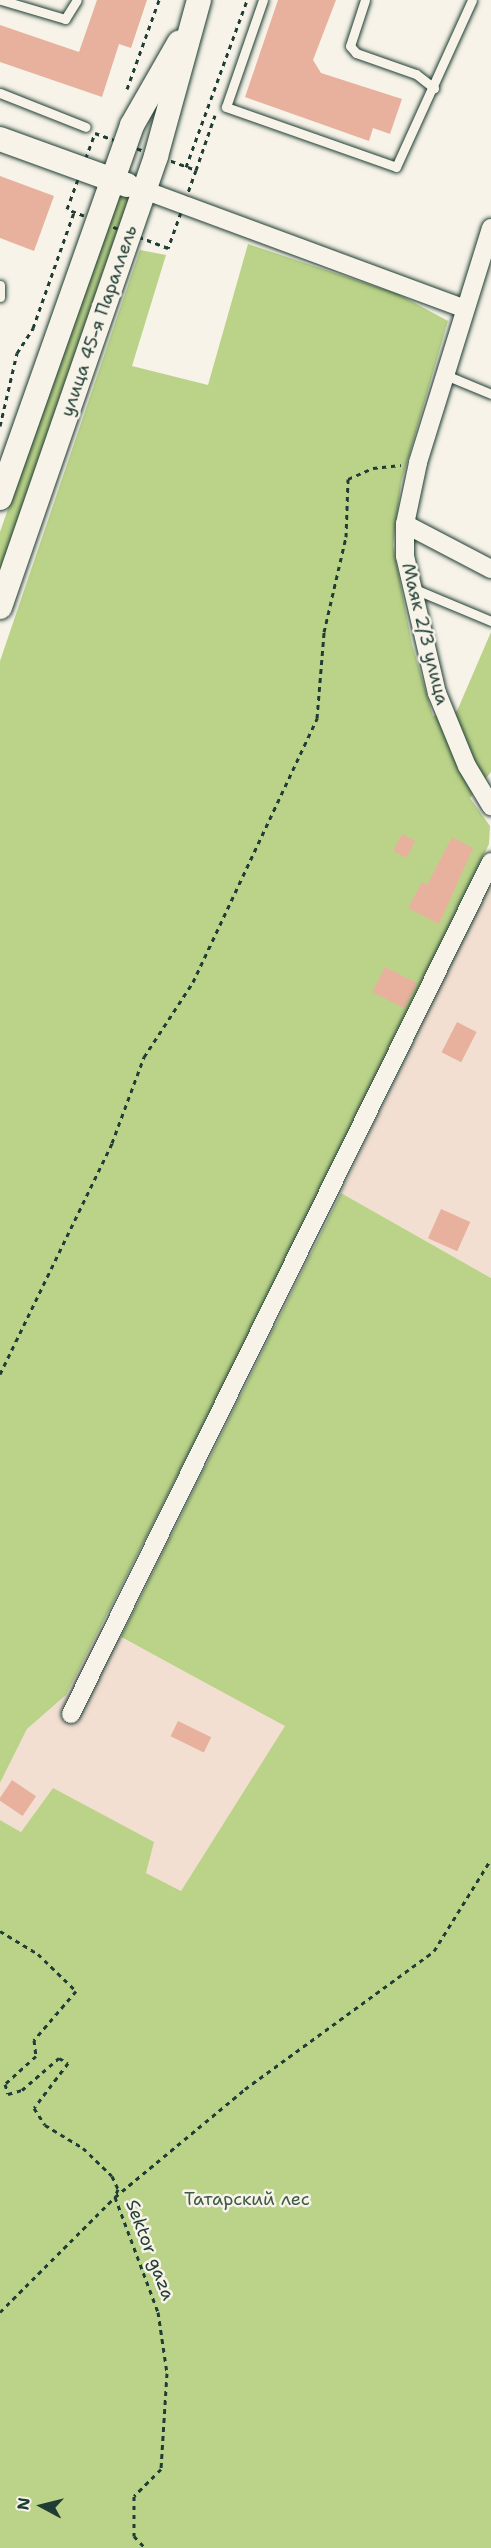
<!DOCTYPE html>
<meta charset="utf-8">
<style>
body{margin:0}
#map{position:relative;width:491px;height:2548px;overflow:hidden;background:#f7f3e8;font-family:"Shantell Sans",sans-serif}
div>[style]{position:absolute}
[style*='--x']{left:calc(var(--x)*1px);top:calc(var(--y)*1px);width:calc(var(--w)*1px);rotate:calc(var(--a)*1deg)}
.built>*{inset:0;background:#f2dfd2}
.green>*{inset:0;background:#bbd389}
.building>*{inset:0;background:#e7b19d;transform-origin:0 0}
.path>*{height:3px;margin-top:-1.5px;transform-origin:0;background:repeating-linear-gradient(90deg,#1f3d34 0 4.5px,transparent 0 9px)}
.roads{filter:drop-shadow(0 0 2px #1f3d34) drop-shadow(0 0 2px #1f3d34)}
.lane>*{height:9px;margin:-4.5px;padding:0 4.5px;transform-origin:4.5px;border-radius:4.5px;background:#f7f3e8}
.street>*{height:18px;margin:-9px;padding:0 9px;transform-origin:9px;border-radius:9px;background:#f7f3e8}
.secondary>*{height:24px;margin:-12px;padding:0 12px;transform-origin:12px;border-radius:12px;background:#f7f3e8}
span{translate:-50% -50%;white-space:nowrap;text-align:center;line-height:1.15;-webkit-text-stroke:5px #f7f3e8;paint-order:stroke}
.street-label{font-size:18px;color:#1f3d34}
.park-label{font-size:18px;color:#3e5b45}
.north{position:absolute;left:12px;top:2476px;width:60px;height:60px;-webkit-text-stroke:4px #f7f3e8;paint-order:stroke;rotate:277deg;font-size:16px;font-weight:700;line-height:24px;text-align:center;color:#1f3d34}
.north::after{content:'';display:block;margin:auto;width:21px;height:27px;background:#1f3d34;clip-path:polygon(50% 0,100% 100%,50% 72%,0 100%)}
</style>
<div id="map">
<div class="built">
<div style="clip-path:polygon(491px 879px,491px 1278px,341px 1193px)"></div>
<div style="clip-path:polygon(101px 1627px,286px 1725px,181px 1891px,146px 1873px,53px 1788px,21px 1832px,0 1820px,0 1783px,27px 1729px,66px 1695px)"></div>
</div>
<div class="green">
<div style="clip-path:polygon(117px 194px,130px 198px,0 578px,0 532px)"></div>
<div style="clip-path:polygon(248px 244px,398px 294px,448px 321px,401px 483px,393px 545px,412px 644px,433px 716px,457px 711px,491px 632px,491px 772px,470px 798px,490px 826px,489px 844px,277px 1279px,66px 1695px,27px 1729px,0 1783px,0 661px,140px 250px,166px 255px,132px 366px,208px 385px)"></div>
<div style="clip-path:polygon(341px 1193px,491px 1278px,491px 2548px,0 2548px,0 1820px,21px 1832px,53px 1788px,154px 1842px,146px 1873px,181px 1891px,285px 1726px,121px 1637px)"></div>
</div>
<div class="building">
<div style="clip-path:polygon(97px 0,147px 0,131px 48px,119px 44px,102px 97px,0 62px,0 25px,79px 52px)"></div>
<div style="clip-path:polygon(278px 0,336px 0,313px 60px,321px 73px,402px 99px,390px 134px,373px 128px,369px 141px,245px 97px)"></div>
<div style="clip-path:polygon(0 176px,54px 196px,34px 251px,0 238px)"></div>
<div style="left:402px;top:834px;width:15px;height:19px;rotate:28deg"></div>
<div style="clip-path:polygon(452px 837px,473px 848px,439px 924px,408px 908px,422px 882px,427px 885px)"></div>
<div style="left:385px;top:967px;width:36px;height:28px;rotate:27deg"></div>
<div style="left:457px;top:1022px;width:22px;height:34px;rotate:27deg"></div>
<div style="left:441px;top:1209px;width:32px;height:32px;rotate:24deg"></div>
<div style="left:178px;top:1721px;width:37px;height:17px;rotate:26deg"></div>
<div style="left:12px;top:1780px;width:29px;height:24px;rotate:34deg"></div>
</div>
<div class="path">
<div style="--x:127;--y:89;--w:95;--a:-70.2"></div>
<div style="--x:95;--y:133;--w:108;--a:20.1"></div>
<div style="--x:196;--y:170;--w:83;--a:109.7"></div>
<div style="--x:168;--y:248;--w:108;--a:-158.9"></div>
<div style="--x:67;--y:209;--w:81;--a:-69.8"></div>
<div style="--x:186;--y:167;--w:178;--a:-69.9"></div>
<div style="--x:196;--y:170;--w:58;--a:-70.9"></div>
<div style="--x:0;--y:426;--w:75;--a:-76.9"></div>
<div style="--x:17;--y:353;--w:30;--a:-57"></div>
<div style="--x:33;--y:328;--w:123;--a:-70.5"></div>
<div style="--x:0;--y:1374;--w:257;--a:-64.1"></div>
<div style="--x:112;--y:1143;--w:92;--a:-69.6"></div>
<div style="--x:144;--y:1057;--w:90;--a:-56.8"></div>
<div style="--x:193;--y:982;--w:292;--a:-64.8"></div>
<div style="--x:317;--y:718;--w:86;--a:-85.3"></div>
<div style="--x:324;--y:632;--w:98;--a:-77"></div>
<div style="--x:346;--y:537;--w:58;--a:-88"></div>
<div style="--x:348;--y:479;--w:27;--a:-24"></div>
<div style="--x:373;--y:468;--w:28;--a:-6"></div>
<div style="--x:0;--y:1931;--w:44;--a:31.2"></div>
<div style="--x:38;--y:1954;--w:53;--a:44.2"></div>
<div style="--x:76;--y:1991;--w:65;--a:130.6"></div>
<div style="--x:34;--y:2040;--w:16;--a:83"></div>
<div style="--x:36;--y:2056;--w:42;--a:137.9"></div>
<div style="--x:5;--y:2084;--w:10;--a:73"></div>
<div style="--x:8;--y:2094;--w:15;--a:-16"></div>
<div style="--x:22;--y:2090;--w:49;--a:-40.9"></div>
<div style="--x:59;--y:2058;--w:10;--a:29"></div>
<div style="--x:68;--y:2063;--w:56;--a:127.1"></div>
<div style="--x:34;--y:2108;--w:20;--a:57"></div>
<div style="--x:45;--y:2125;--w:44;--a:31.2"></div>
<div style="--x:83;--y:2148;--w:40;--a:44"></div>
<div style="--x:112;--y:2176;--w:14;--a:65"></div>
<div style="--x:118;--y:2189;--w:9;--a:111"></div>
<div style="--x:115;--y:2197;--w:123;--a:69.5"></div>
<div style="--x:158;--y:2312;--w:62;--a:81.6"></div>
<div style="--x:167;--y:2373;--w:96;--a:93.6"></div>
<div style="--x:161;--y:2469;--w:38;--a:135"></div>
<div style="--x:134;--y:2496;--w:40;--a:90"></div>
<div style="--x:134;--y:2536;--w:16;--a:47"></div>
<div style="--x:0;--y:2312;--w:163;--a:-45"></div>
<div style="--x:115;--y:2197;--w:169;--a:-39.7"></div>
<div style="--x:245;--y:2089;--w:234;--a:-36.1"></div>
<div style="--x:434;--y:1951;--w:108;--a:-58.2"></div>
</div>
<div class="roads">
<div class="lane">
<div style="--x:1;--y:0;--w:67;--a:16.5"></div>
<div style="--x:65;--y:19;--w:22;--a:-58"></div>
<div style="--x:263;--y:0;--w:113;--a:109.1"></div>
<div style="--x:226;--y:107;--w:180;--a:19.4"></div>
<div style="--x:396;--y:167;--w:183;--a:-65.5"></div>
<div style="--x:365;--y:0;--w:48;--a:108.1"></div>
<div style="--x:350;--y:46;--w:9;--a:49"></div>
<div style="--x:356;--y:53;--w:64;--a:19.3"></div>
<div style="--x:416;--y:74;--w:23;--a:38"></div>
<div style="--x:0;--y:93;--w:92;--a:21.6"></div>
<div style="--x:0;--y:285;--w:12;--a:90"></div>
<div style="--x:443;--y:374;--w:52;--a:22.6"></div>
<div style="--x:412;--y:588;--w:86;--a:22.7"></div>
</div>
<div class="street">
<div style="--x:144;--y:190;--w:340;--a:20.3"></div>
<div style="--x:491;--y:228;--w:246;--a:107.3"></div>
<div style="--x:418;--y:463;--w:62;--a:102"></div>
<div style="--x:405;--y:524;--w:32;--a:90"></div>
<div style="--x:405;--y:556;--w:141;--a:76.9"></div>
<div style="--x:437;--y:693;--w:79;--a:67.7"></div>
<div style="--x:467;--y:766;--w:47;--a:59"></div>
<div style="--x:405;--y:524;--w:97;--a:27.6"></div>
<div style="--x:71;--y:1714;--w:950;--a:-63.76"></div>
</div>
<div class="secondary">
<div style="--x:0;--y:139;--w:135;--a:19.9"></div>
<div style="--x:0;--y:498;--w:396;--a:-70.5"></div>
<div style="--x:132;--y:125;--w:95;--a:-60.2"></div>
<div style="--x:0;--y:607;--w:477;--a:-70.9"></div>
<div style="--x:156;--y:156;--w:162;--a:-74.6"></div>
</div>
</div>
<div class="street-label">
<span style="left:99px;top:321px;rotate:-71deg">улица 45-я Параллель</span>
<span style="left:425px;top:634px;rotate:76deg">Маяк 2/3 улица</span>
<span style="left:150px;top:2250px;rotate:69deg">Sektor gaza</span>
</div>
<div class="park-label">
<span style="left:247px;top:2199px">Татарский лес</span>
</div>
<div class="north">N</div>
</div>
